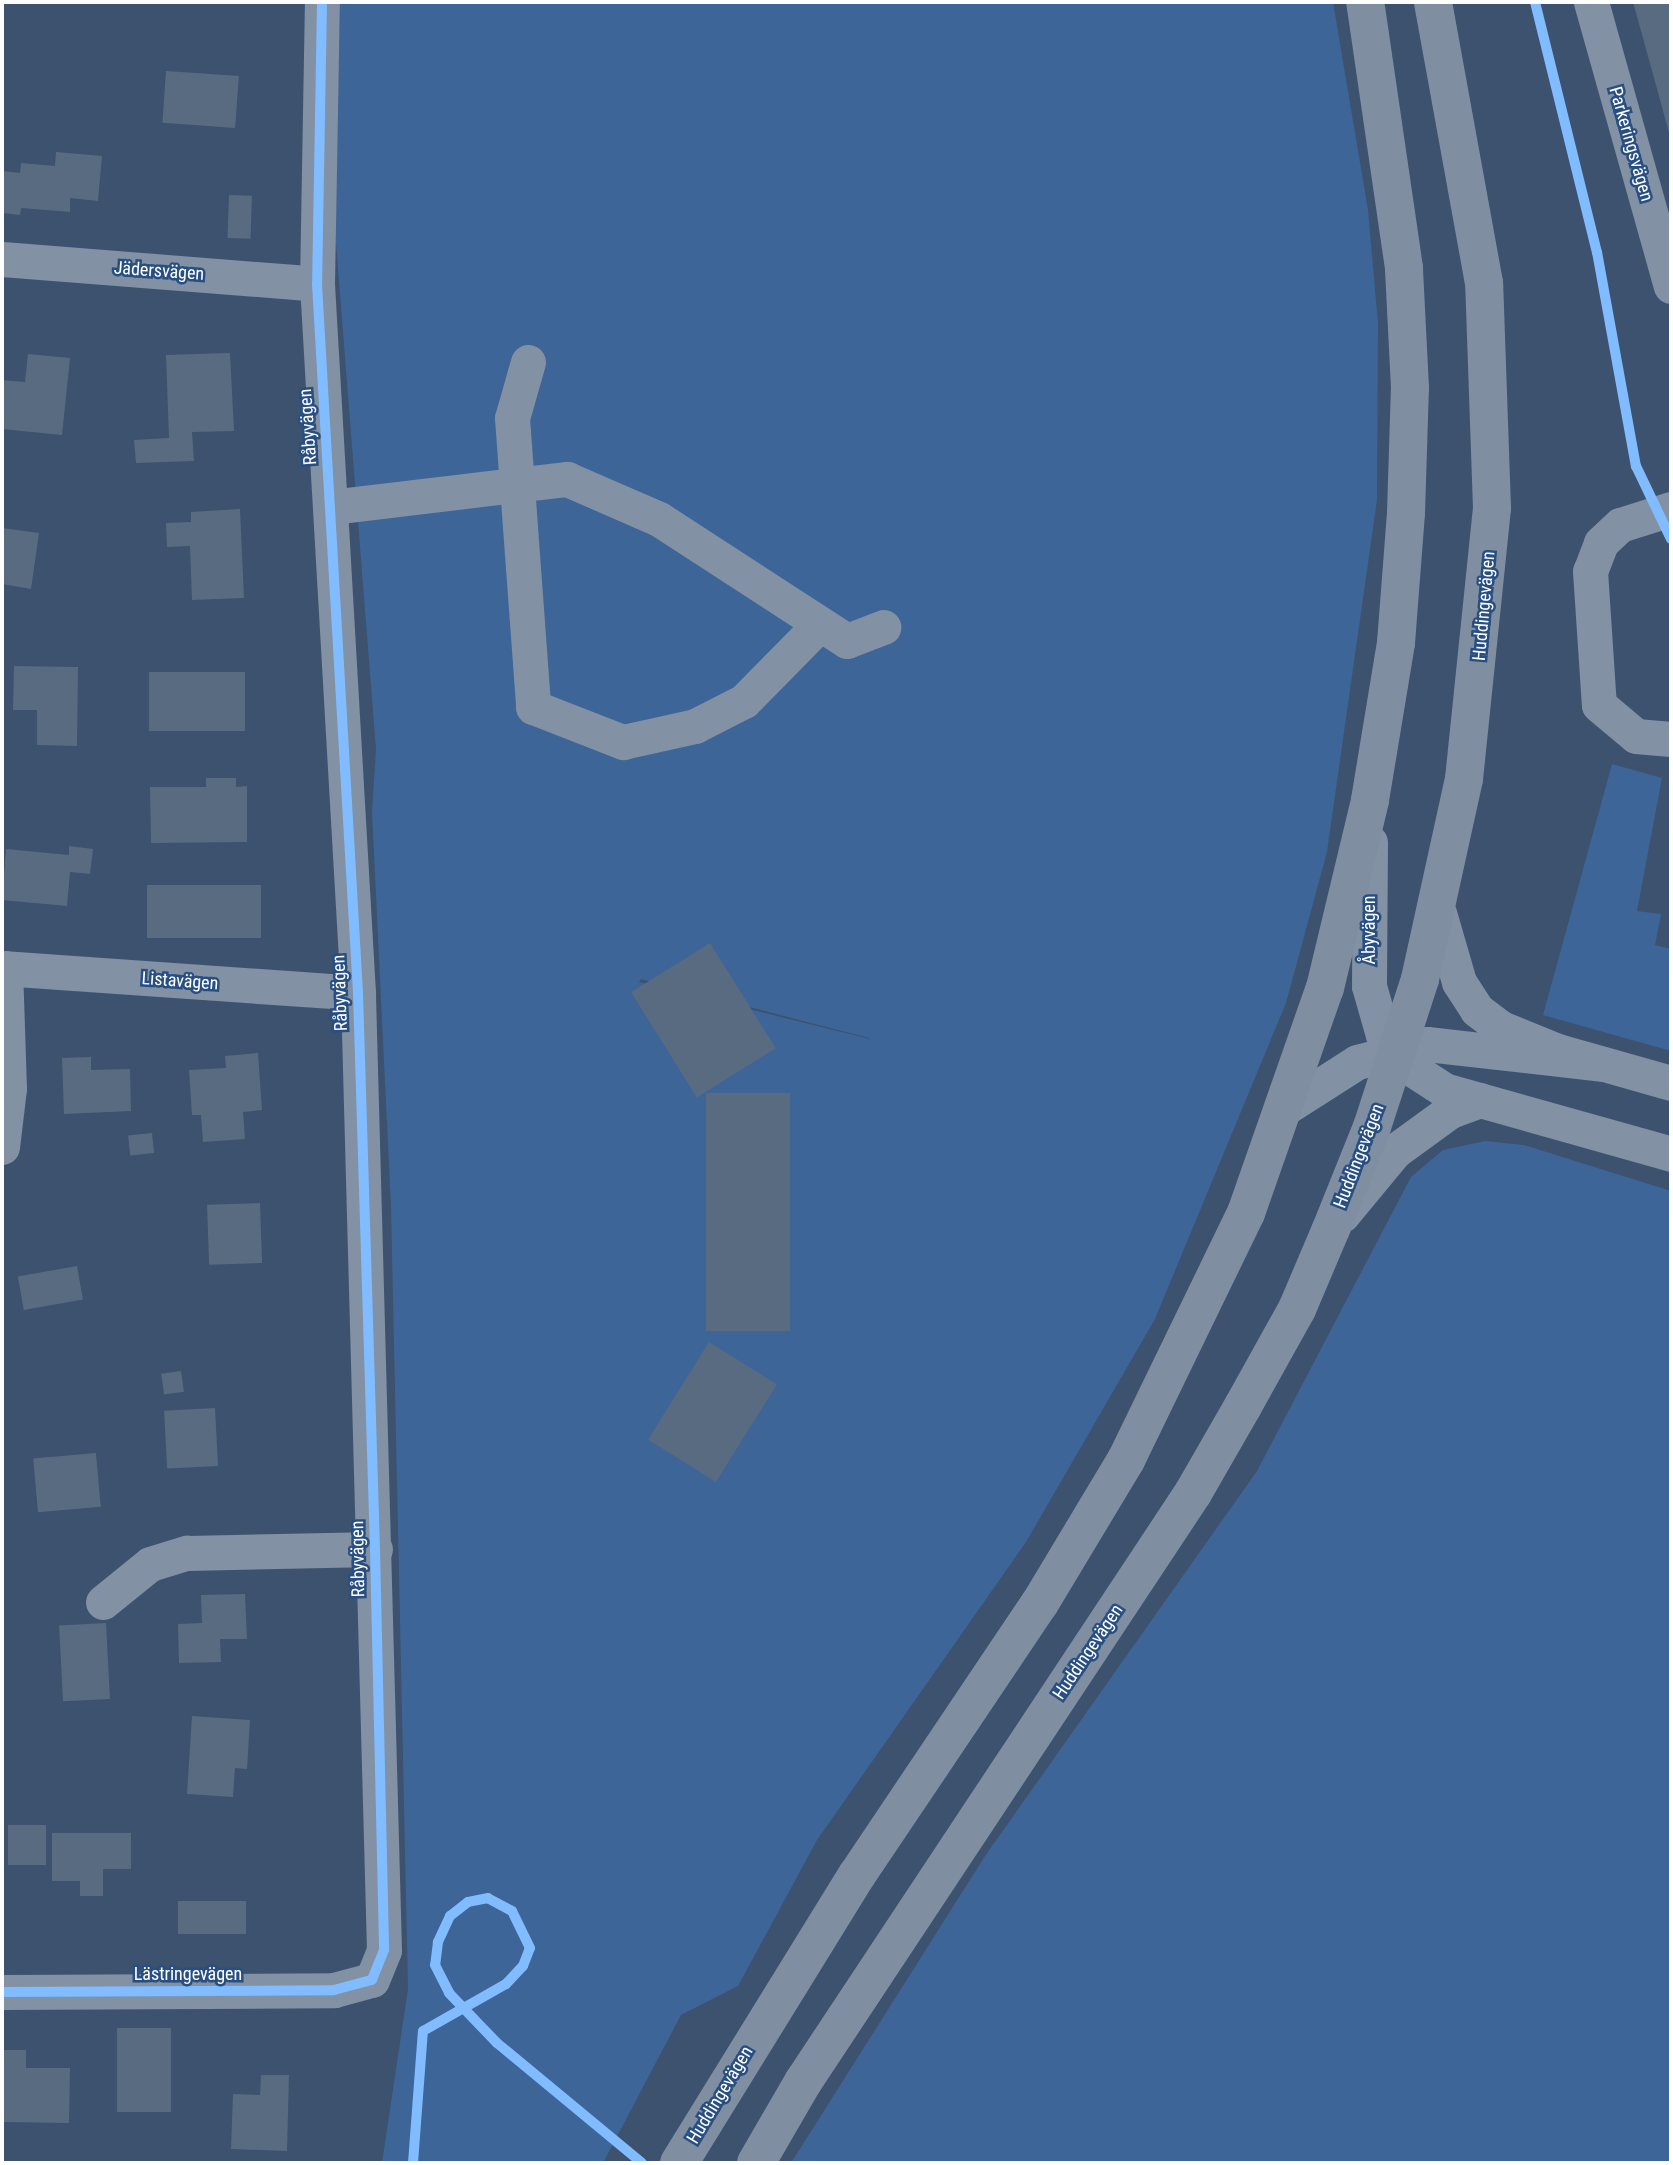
<!DOCTYPE html>
<meta charset="utf-8">
<style>
body{margin:0}
#map{position:relative;width:1673px;height:2165px;overflow:hidden;background:#3c526e;font-family:"Roboto Condensed",sans-serif}
div>[style]{position:absolute}
[style*='--x']{left:calc(var(--x)*1px);top:calc(var(--y)*1px);width:calc(var(--w)*1px);rotate:calc(var(--a)*1deg)}
.green>*{inset:0;background:#3d6598}
.building>*{inset:0;background:#596b81;transform-origin:0 0}
.minor>*{height:35px;margin:-17.5px;padding:0 17.5px;transform-origin:17.5px;border-radius:17.5px;background:#8291a4}
.major>*{height:38px;margin:-19px;padding:0 19px;transform-origin:19px;border-radius:19px;background:#808ea1}
.cycleway>*{height:10px;margin:-5px;padding:0 5px;transform-origin:5px;border-radius:5px;background:#80bcff}
span{translate:-50% -50%;white-space:nowrap;text-align:center;line-height:1.15;-webkit-text-stroke:5px #284f82;paint-order:stroke}
.street-label{font-size:18px;color:#fff}
.frame{position:absolute;inset:0;border:4px solid #fff;pointer-events:none}
</style>
<div id="map">
<div class="green">
<div style="clip-path:polygon(evenodd,340px 2px,1333px 2px,1368px 210px,1378px 323px,1377px 500px,1327px 852px,1286px 1003px,1155px 1319px,1026px 1542px,817px 1840px,738px 1986px,681px 2015px,603px 2163px,382px 2163px,408px 1989px,391px 1207px,372px 812px,376px 749px,335px 231px,340px 2px,641px 979px,869px 1038px,870px 1039px,639px 982px,641px 979px)"></div>
<div style="clip-path:polygon(1612px 764px,1662px 778px,1637px 911px,1661px 914px,1655px 945px,1671px 949px,1671px 1051px,1543px 1015px)"></div>
<div style="clip-path:polygon(1485px 1141px,1524px 1145px,1671px 1191px,1671px 2163px,791px 2163px,985px 1856px,1257px 1471px,1411px 1177px,1443px 1150px)"></div>
</div>
<div class="building">
<div style="clip-path:polygon(1633px 2px,1671px 2px,1671px 136px,1670px 136px)"></div>
<div style="left:166px;top:71px;width:73px;height:52px;rotate:4deg"></div>
<div style="clip-path:polygon(56px 152px,102px 156px,98px 201px,70px 198px,70px 212px,21px 208px,20px 215px,2px 213px,2px 171px,20px 173px,21px 163px,55px 166px)"></div>
<div style="left:229px;top:195px;width:23px;height:43px;rotate:2deg"></div>
<div style="clip-path:polygon(230px 353px,234px 431px,192px 432px,194px 461px,136px 463px,134px 440px,169px 438px,166px 355px)"></div>
<div style="clip-path:polygon(28px 354px,70px 358px,62px 435px,2px 429px,2px 380px,25px 382px)"></div>
<div style="clip-path:polygon(240px 509px,244px 598px,192px 600px,190px 546px,167px 547px,166px 523px,191px 522px,191px 512px)"></div>
<div style="clip-path:polygon(2px 528px,39px 533px,31px 589px,2px 584px)"></div>
<div style="clip-path:polygon(14px 666px,78px 667px,77px 746px,37px 745px,37px 710px,13px 710px)"></div>
<div style="left:149px;top:672px;width:96px;height:59px"></div>
<div style="clip-path:polygon(206px 778px,236px 778px,236px 787px,247px 786px,247px 842px,151px 843px,150px 787px,206px 787px)"></div>
<div style="clip-path:polygon(69px 846px,93px 849px,90px 874px,70px 872px,67px 906px,2px 900px,6px 849px,69px 855px)"></div>
<div style="left:261px;top:885px;width:53px;height:114px;rotate:90deg"></div>
<div style="left:710px;top:943px;width:124px;height:93px;rotate:58deg"></div>
<div style="clip-path:polygon(258px 1053px,262px 1110px,243px 1112px,245px 1139px,203px 1142px,201px 1115px,192px 1115px,189px 1070px,226px 1068px,225px 1056px)"></div>
<div style="clip-path:polygon(91px 1057px,91px 1070px,130px 1069px,131px 1111px,64px 1114px,62px 1058px)"></div>
<div style="left:790px;top:1093px;width:238px;height:84px;rotate:90deg"></div>
<div style="left:152px;top:1133px;width:20px;height:24px;rotate:84deg"></div>
<div style="left:260px;top:1203px;width:60px;height:53px;rotate:88deg"></div>
<div style="left:77px;top:1266px;width:34px;height:60px;rotate:80deg"></div>
<div style="left:709px;top:1342px;width:80px;height:115px;rotate:32deg"></div>
<div style="left:181px;top:1371px;width:21px;height:20px;rotate:82deg"></div>
<div style="left:215px;top:1408px;width:58px;height:51px;rotate:87deg"></div>
<div style="left:96px;top:1453px;width:54px;height:63px;rotate:85deg"></div>
<div style="clip-path:polygon(245px 1594px,247px 1639px,220px 1639px,221px 1662px,179px 1663px,178px 1624px,202px 1623px,201px 1595px)"></div>
<div style="left:106px;top:1623px;width:76px;height:47px;rotate:87deg"></div>
<div style="clip-path:polygon(192px 1716px,250px 1720px,247px 1769px,235px 1768px,233px 1797px,187px 1794px)"></div>
<div style="left:8px;top:1825px;width:38px;height:40px"></div>
<div style="clip-path:polygon(52px 1833px,131px 1833px,131px 1869px,103px 1869px,103px 1896px,80px 1896px,80px 1881px,52px 1881px)"></div>
<div style="left:178px;top:1901px;width:68px;height:33px"></div>
<div style="left:117px;top:2028px;width:54px;height:84px"></div>
<div style="clip-path:polygon(2px 2050px,26px 2050px,26px 2068px,70px 2068px,69px 2123px,2px 2122px)"></div>
<div style="clip-path:polygon(261px 2075px,289px 2075px,287px 2151px,231px 2149px,233px 2094px,260px 2095px)"></div>
</div>
<div class="minor">
<div style="--x:1591;--y:2;--w:295;--a:74.3"></div>
<div style="--x:2;--y:259;--w:316;--a:4.5"></div>
<div style="--x:528;--y:362;--w:58;--a:105.9"></div>
<div style="--x:512;--y:418;--w:290;--a:85.8"></div>
<div style="--x:533;--y:707;--w:97;--a:21.3"></div>
<div style="--x:623;--y:742;--w:74;--a:-12.5"></div>
<div style="--x:695;--y:726;--w:55;--a:-27"></div>
<div style="--x:744;--y:701;--w:107;--a:-45.4"></div>
<div style="--x:331;--y:507;--w:238;--a:-6.8"></div>
<div style="--x:567;--y:479;--w:100;--a:23.5"></div>
<div style="--x:659;--y:519;--w:224;--a:33"></div>
<div style="--x:847;--y:641;--w:39;--a:-21"></div>
<div style="--x:1671;--y:509;--w:53;--a:162.6"></div>
<div style="--x:1620;--y:525;--w:26;--a:137"></div>
<div style="--x:1601;--y:543;--w:30;--a:111"></div>
<div style="--x:1590;--y:571;--w:134;--a:86.2"></div>
<div style="--x:1599;--y:705;--w:48;--a:40"></div>
<div style="--x:1636;--y:736;--w:35;--a:5"></div>
<div style="--x:1370;--y:842;--w:144;--a:90.4"></div>
<div style="--x:1369;--y:986;--w:51;--a:74.1"></div>
<div style="--x:1383;--y:1035;--w:45;--a:49.5"></div>
<div style="--x:1412;--y:1069;--w:38;--a:33"></div>
<div style="--x:1444;--y:1090;--w:236;--a:15.7"></div>
<div style="--x:1439;--y:913;--w:72;--a:73.8"></div>
<div style="--x:1459;--y:982;--w:33;--a:57"></div>
<div style="--x:1477;--y:1010;--w:30;--a:37"></div>
<div style="--x:1501;--y:1028;--w:61;--a:22"></div>
<div style="--x:1558;--y:1051;--w:117;--a:15.8"></div>
<div style="--x:2;--y:968;--w:357;--a:4"></div>
<div style="--x:1285;--y:1108;--w:85;--a:-32.6"></div>
<div style="--x:1357;--y:1062;--w:72;--a:-14.4"></div>
<div style="--x:1427;--y:1044;--w:176;--a:6.5"></div>
<div style="--x:2;--y:1147;--w:59;--a:-83.2"></div>
<div style="--x:9;--y:1088;--w:120;--a:-91.9"></div>
<div style="--x:1342;--y:1215;--w:83;--a:-50.4"></div>
<div style="--x:1395;--y:1151;--w:68;--a:-36"></div>
<div style="--x:1450;--y:1111;--w:32;--a:-20"></div>
<div style="--x:103;--y:1602;--w:60;--a:-39"></div>
<div style="--x:150;--y:1564;--w:39;--a:-17"></div>
<div style="--x:187;--y:1553;--w:188;--a:-1.2"></div>
<div style="--x:2;--y:1992;--w:332;--a:-0.3"></div>
<div style="--x:334;--y:1990;--w:39;--a:-15"></div>
<div style="--x:372;--y:1980;--w:32;--a:-68"></div>
<div style="--x:384;--y:1950;--w:957;--a:-91.56"></div>
<div style="--x:358;--y:993;--w:710;--a:-93.31"></div>
<div style="--x:317;--y:284;--w:282;--a:-89"></div>
</div>
<div class="major">
<div style="--x:679;--y:2163;--w:339;--a:-58.3"></div>
<div style="--x:857;--y:1875;--w:328;--a:-56.1"></div>
<div style="--x:1040;--y:1603;--w:167;--a:-59"></div>
<div style="--x:1126;--y:1460;--w:275;--a:-64.1"></div>
<div style="--x:1246;--y:1213;--w:238;--a:-70.7"></div>
<div style="--x:1325;--y:988;--w:193;--a:-76.5"></div>
<div style="--x:1370;--y:800;--w:159;--a:-80.6"></div>
<div style="--x:1396;--y:643;--w:130;--a:-85.6"></div>
<div style="--x:1406;--y:513;--w:125;--a:-88.2"></div>
<div style="--x:1410;--y:388;--w:120;--a:-92.9"></div>
<div style="--x:1404;--y:268;--w:269;--a:-98.3"></div>
<div style="--x:756;--y:2163;--w:94;--a:-59.9"></div>
<div style="--x:803;--y:2082;--w:706;--a:-56.49"></div>
<div style="--x:1193;--y:1493;--w:100;--a:-60.1"></div>
<div style="--x:1243;--y:1406;--w:111;--a:-60.9"></div>
<div style="--x:1297;--y:1309;--w:87;--a:-67"></div>
<div style="--x:1331;--y:1229;--w:110;--a:-68.1"></div>
<div style="--x:1372;--y:1127;--w:156;--a:-72"></div>
<div style="--x:1420;--y:979;--w:205;--a:-77.6"></div>
<div style="--x:1464;--y:779;--w:272;--a:-84.1"></div>
<div style="--x:1492;--y:508;--w:225;--a:-92"></div>
<div style="--x:1484;--y:283;--w:286;--a:-100.3"></div>
</div>
<div class="cycleway">
<div style="--x:322;--y:2;--w:282;--a:91"></div>
<div style="--x:317;--y:284;--w:710;--a:86.69"></div>
<div style="--x:358;--y:993;--w:556;--a:88.25"></div>
<div style="--x:375;--y:1549;--w:401;--a:88.7"></div>
<div style="--x:384;--y:1950;--w:32;--a:112"></div>
<div style="--x:1535;--y:2;--w:258;--a:76.1"></div>
<div style="--x:1597;--y:252;--w:218;--a:79.7"></div>
<div style="--x:1636;--y:466;--w:81;--a:64.4"></div>
<div style="--x:2;--y:1992;--w:332;--a:-0.3"></div>
<div style="--x:334;--y:1990;--w:39;--a:-15"></div>
<div style="--x:423;--y:2031;--w:95;--a:-29.5"></div>
<div style="--x:506;--y:1984;--w:25;--a:-47"></div>
<div style="--x:523;--y:1966;--w:19;--a:-69"></div>
<div style="--x:530;--y:1948;--w:41;--a:-115.9"></div>
<div style="--x:512;--y:1911;--w:27;--a:-152"></div>
<div style="--x:488;--y:1898;--w:20;--a:169"></div>
<div style="--x:468;--y:1902;--w:23;--a:142"></div>
<div style="--x:450;--y:1916;--w:29;--a:115"></div>
<div style="--x:438;--y:1942;--w:23;--a:97"></div>
<div style="--x:435;--y:1965;--w:31;--a:63"></div>
<div style="--x:449;--y:1993;--w:69;--a:46.2"></div>
<div style="--x:497;--y:2043;--w:188;--a:39.6"></div>
<div style="--x:413;--y:2163;--w:132;--a:-85.7"></div>
</div>
<div class="street-label">
<span style="left:1631px;top:144px;rotate:74deg">Parkeringsvägen</span>
<span style="left:159px;top:271px;rotate:4deg">Jädersvägen</span>
<span style="left:308px;top:427px;rotate:-94deg">Råbyvägen</span>
<span style="left:1484px;top:606px;rotate:-85deg">Huddingevägen</span>
<span style="left:1369px;top:930px;rotate:-90deg">Åbyvägen</span>
<span style="left:180px;top:981px;rotate:4deg">Listavägen</span>
<span style="left:340px;top:993px;rotate:-92deg">Råbyvägen</span>
<span style="left:1359px;top:1156px;rotate:-69deg">Huddingevägen</span>
<span style="left:358px;top:1559px;rotate:-91deg">Råbyvägen</span>
<span style="left:1088px;top:1652px;rotate:-56deg">Huddingevägen</span>
<span style="left:188px;top:1974px">Lästringevägen</span>
<span style="left:720px;top:2095px;rotate:-59deg">Huddingevägen</span>
</div>
<div class="frame"></div>
</div>
